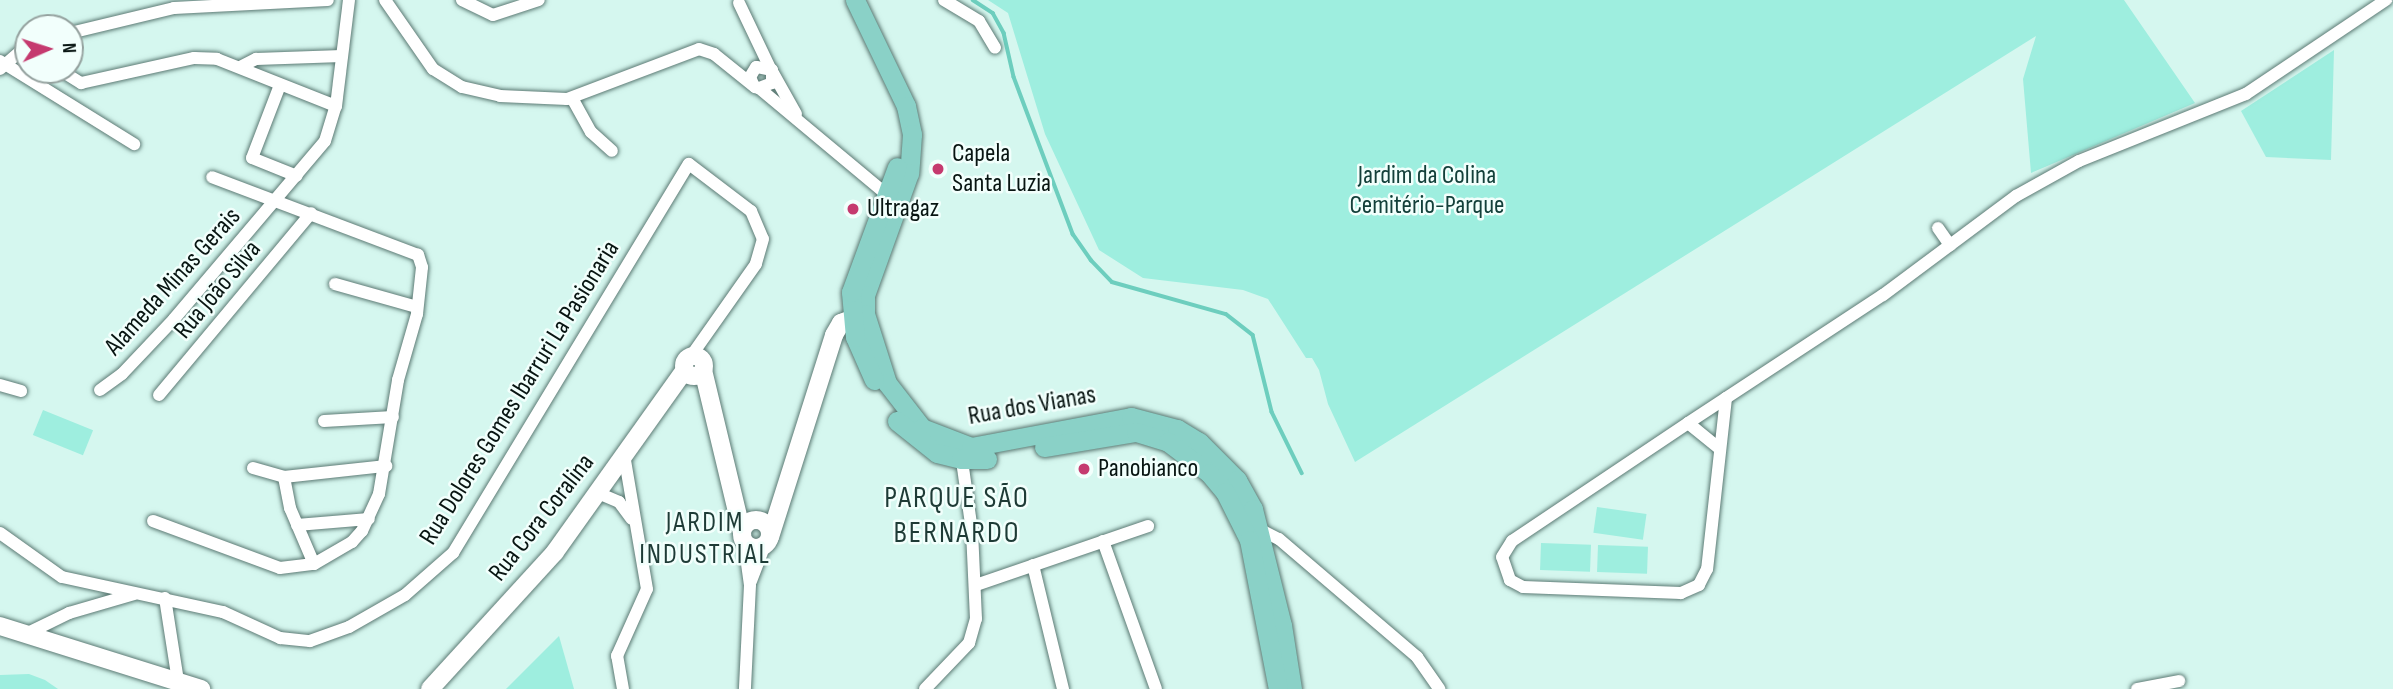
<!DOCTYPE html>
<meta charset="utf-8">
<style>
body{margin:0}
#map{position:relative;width:2393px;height:689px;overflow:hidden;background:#d5f7ef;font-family:"Sofia Sans Condensed",sans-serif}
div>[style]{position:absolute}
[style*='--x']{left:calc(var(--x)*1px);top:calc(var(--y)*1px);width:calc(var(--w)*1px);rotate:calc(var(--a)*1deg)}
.green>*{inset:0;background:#9eeedf;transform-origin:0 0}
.stream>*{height:3.5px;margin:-1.75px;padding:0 1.75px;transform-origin:1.75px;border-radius:1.75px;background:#6dcebe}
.roads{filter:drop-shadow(0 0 2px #5c7a74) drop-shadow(0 0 2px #5c7a74)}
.street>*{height:12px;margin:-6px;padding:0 6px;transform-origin:6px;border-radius:6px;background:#fff}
.secondary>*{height:18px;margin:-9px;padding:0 9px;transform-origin:9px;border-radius:9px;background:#fff}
.secondary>.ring{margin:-9px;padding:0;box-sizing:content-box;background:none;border:18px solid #fff;border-radius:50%}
.primary>*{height:19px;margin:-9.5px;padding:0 9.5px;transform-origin:9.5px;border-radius:9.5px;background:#8ad1c7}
.dots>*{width:19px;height:19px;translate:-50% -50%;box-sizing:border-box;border:4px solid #f2fffc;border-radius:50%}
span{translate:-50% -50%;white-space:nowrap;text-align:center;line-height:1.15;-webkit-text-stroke:5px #f2fffc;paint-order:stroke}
.poi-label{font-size:26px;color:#081512}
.left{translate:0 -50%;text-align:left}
.park-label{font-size:26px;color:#13403a}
.street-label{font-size:26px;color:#081512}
.neighbourhood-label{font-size:28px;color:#1e3b36;letter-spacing:2px}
.quarter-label{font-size:30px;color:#1e3b36;letter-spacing:2px}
.north{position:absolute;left:14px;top:14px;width:70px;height:70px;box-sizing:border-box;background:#f2fffc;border:2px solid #94a19e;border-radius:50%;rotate:87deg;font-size:19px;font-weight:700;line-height:28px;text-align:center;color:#081512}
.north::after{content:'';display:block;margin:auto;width:24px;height:32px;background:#c53a6f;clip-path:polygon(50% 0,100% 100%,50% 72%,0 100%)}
</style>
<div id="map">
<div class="green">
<div style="clip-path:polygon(988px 0,2124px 0,2195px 103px,2031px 173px,2023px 79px,2036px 36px,1355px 462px,1328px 404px,1319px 370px,1312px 358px,1306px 358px,1268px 299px,1243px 290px,1143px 278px,1099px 250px,1045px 134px,1008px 13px)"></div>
<div style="clip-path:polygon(2334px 50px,2331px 160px,2266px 157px,2241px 111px)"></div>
<div style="left:43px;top:410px;width:54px;height:27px;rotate:22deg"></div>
<div style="left:1597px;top:507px;width:50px;height:26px;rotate:8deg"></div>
<div style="left:1541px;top:543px;width:50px;height:27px;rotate:2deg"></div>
<div style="left:1598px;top:545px;width:50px;height:27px;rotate:2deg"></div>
<div style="clip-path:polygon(559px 636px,574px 689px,506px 689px)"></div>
<div style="clip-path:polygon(29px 674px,45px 680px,58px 689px,0 689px,0 675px)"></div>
</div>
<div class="stream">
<div style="--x:973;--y:0;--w:24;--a:33"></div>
<div style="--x:993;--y:13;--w:23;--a:61"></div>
<div style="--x:1004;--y:33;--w:45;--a:77.2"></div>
<div style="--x:1014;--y:77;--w:168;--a:69.4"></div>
<div style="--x:1073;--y:234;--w:32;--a:55"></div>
<div style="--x:1091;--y:260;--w:30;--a:46"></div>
<div style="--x:1112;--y:282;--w:118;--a:15.7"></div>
<div style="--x:1226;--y:314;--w:34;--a:38"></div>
<div style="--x:1253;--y:335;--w:79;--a:76.1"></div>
<div style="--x:1272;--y:412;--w:68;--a:63.8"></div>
</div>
<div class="roads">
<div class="street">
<div style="--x:385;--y:0;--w:84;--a:55.2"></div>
<div style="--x:433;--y:69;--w:34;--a:32"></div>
<div style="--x:462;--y:87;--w:39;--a:13"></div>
<div style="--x:500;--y:96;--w:67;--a:2.6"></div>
<div style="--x:567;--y:99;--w:141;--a:-20.7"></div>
<div style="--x:699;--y:49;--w:16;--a:18"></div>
<div style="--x:714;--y:54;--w:53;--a:38.8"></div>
<div style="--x:755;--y:87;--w:4;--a:14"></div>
<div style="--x:759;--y:88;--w:14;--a:-21"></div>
<div style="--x:772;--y:83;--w:13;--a:-90"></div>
<div style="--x:772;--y:70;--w:16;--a:-169"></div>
<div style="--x:756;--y:67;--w:12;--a:121"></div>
<div style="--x:750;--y:77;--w:8;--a:67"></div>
<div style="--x:462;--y:0;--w:34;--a:26"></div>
<div style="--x:493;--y:15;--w:48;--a:-18.1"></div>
<div style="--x:944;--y:0;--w:41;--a:31"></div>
<div style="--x:979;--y:21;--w:31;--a:59"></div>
<div style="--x:739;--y:3;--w:72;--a:64.5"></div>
<div style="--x:70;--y:33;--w:107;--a:-13.5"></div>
<div style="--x:174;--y:8;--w:154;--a:-3"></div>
<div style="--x:0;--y:61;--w:158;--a:31.8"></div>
<div style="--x:240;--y:67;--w:18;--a:-27"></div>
<div style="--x:256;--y:59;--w:86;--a:-2"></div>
<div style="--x:0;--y:69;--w:37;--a:-41"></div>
<div style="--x:60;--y:70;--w:25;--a:32"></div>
<div style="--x:81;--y:83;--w:116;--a:-12.5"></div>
<div style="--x:194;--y:58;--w:23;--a:2"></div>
<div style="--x:217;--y:59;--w:128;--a:21.6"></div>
<div style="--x:773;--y:73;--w:47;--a:60.7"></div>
<div style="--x:280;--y:85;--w:78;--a:111"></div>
<div style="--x:252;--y:158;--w:48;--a:21.8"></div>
<div style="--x:759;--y:88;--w:170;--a:39.8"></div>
<div style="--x:572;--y:98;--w:39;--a:61"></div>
<div style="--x:591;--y:132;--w:28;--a:42"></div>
<div style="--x:1938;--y:228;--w:21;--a:55"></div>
<div style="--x:335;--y:284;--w:85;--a:15.7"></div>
<div style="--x:0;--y:385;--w:22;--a:16"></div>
<div style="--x:100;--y:390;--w:27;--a:-36"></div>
<div style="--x:122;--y:374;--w:76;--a:-46.6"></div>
<div style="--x:174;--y:319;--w:233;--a:-49.7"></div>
<div style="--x:325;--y:141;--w:37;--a:-73"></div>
<div style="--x:336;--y:106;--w:107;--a:-83"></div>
<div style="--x:159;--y:395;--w:237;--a:-50.1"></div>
<div style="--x:1726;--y:398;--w:172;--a:96.3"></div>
<div style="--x:1707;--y:569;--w:18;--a:117"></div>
<div style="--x:1699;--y:585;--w:20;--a:156"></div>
<div style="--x:1681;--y:593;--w:158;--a:-177.8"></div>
<div style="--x:1523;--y:587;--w:15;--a:-152"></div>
<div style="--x:1510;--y:580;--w:24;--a:-109"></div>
<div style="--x:1502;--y:557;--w:19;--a:-58"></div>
<div style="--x:1512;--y:541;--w:212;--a:-33.8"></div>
<div style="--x:1688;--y:423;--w:233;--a:-33.3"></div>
<div style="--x:1883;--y:295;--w:166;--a:-36.7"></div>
<div style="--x:2016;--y:196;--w:72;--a:-29.1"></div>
<div style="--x:2079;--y:161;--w:180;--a:-21.9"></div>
<div style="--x:2246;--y:94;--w:169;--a:-33.9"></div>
<div style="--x:324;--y:421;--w:69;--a:-3.3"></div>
<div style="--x:1688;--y:423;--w:41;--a:39.1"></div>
<div style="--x:253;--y:468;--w:32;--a:16"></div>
<div style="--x:284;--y:477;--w:32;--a:79"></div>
<div style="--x:290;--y:508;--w:61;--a:66.8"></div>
<div style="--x:284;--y:477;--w:103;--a:-6.2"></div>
<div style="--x:598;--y:493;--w:23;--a:23"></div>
<div style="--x:619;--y:502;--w:21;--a:53"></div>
<div style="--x:153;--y:521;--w:135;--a:20.3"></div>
<div style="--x:280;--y:568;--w:34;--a:-7"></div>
<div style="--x:314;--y:564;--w:44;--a:-30.1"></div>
<div style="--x:352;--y:542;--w:15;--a:-48"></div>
<div style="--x:362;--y:531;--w:41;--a:-65.3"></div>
<div style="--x:379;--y:494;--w:116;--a:-80.5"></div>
<div style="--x:398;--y:380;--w:69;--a:-73.9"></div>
<div style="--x:417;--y:314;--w:47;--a:-83.9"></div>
<div style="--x:422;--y:267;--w:13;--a:-108"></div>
<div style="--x:418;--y:255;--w:220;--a:-159.3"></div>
<div style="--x:297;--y:525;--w:72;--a:-4.8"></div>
<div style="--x:1259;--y:529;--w:22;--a:27"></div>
<div style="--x:1279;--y:539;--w:182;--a:40.5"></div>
<div style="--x:1417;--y:657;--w:39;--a:55"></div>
<div style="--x:0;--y:533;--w:76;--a:35.4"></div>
<div style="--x:62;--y:577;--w:165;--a:12.3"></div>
<div style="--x:223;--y:612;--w:63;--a:24.5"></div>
<div style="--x:280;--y:638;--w:30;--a:6"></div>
<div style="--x:310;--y:641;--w:41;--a:-19.7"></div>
<div style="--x:349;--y:627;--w:64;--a:-29.7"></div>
<div style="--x:405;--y:595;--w:64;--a:-41.2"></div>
<div style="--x:453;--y:553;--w:455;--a:-58.8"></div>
<div style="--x:689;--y:164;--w:78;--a:37.2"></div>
<div style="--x:751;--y:211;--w:30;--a:67"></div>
<div style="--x:763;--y:239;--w:26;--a:106"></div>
<div style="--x:756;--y:264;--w:113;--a:125.2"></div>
<div style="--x:1103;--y:541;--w:157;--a:70.3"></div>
<div style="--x:744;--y:542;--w:43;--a:82.1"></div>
<div style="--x:750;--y:585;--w:104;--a:92.8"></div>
<div style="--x:1033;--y:565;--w:128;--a:76.4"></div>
<div style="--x:751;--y:581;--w:39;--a:-69"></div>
<div style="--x:976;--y:585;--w:182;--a:-18.9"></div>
<div style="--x:165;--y:598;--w:84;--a:81.1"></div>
<div style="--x:28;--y:633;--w:46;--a:-26"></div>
<div style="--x:69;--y:613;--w:68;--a:-16.3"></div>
<div style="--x:623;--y:689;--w:34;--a:-100"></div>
<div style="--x:617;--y:656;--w:73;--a:-65.9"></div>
<div style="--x:647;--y:589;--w:137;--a:-99.7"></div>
<div style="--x:925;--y:689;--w:64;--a:-46.3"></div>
<div style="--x:969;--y:643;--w:25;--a:-74"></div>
<div style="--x:976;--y:619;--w:88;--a:-92.6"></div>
<div style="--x:972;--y:531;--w:78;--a:-98.1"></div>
<div style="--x:2137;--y:689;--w:43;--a:-10.8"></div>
</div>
<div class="secondary">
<div class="ring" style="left:684px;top:356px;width:2px;height:2px"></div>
<div style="--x:703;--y:370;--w:168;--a:76.5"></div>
<div class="ring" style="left:742px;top:520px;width:10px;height:10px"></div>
<div style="--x:770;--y:537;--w:212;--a:-72.4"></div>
<div style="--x:834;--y:335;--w:14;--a:-60"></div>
<div style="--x:841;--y:323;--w:25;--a:-21"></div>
<div style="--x:0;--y:626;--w:211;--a:17.4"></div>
<div style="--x:430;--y:689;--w:185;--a:-47.6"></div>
<div style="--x:555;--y:552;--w:224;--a:-54.5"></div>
</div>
<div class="primary">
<div style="--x:855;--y:0;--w:118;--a:64.3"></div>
<div style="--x:906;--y:106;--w:29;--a:78"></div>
<div style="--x:912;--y:134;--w:39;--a:94"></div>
<div style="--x:909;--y:173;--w:130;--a:109.8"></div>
<div style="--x:865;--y:295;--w:19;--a:90"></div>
<div style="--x:865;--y:314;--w:72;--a:72.3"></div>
<div style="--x:887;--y:383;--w:57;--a:52.1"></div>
<div style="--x:922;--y:428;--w:53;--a:21.2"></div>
<div style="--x:971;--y:447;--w:163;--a:-10.6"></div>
<div style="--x:1131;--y:417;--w:48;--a:14.6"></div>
<div style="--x:1177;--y:429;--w:26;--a:31"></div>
<div style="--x:1199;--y:442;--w:54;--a:45"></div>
<div style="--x:1237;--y:480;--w:33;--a:61"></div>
<div style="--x:1253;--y:509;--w:120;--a:76"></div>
<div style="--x:1282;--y:625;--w:65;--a:81.1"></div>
<div style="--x:874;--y:380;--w:47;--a:-113.8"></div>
<div style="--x:855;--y:337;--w:45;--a:-95.1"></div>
<div style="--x:851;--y:292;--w:133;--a:-69.8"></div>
<div style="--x:897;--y:421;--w:51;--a:38.7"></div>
<div style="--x:937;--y:453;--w:25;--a:14"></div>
<div style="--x:961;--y:459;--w:26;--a:0"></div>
<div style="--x:1044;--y:447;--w:93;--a:-9.3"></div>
<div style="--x:1136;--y:432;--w:34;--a:17"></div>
<div style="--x:1168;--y:442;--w:51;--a:37.1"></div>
<div style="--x:1209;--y:473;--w:25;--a:50"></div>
<div style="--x:1225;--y:492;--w:54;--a:63.4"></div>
<div style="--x:1249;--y:540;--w:152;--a:79"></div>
</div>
</div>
<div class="dots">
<div style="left:938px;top:169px;background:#c53a6f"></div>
<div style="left:853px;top:209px;background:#c53a6f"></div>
<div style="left:1084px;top:469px;background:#c53a6f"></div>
</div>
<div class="poi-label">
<span class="left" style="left:952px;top:169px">Capela<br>Santa Luzia</span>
<span class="left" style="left:867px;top:209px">Ultragaz</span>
<span class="left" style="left:1098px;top:469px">Panobianco</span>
</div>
<div class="park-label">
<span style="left:1427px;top:191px">Jardim da Colina<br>Cemitério-Parque</span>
</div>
<div class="street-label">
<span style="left:173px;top:282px;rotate:-48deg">Alameda Minas Gerais</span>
<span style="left:218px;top:290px;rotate:-50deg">Rua João Silva</span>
<span style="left:520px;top:393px;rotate:-58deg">Rua Dolores Gomes Ibarruri La Pasionaria</span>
<span style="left:1032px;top:406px;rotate:-10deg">Rua dos Vianas</span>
<span style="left:542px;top:518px;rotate:-52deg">Rua Cora Coralina</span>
</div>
<div class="neighbourhood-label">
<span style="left:705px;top:539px">JARDIM<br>INDUSTRIAL</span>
</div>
<div class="quarter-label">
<span style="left:957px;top:515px">PARQUE SÃO<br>BERNARDO</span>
</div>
<div class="north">N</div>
</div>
